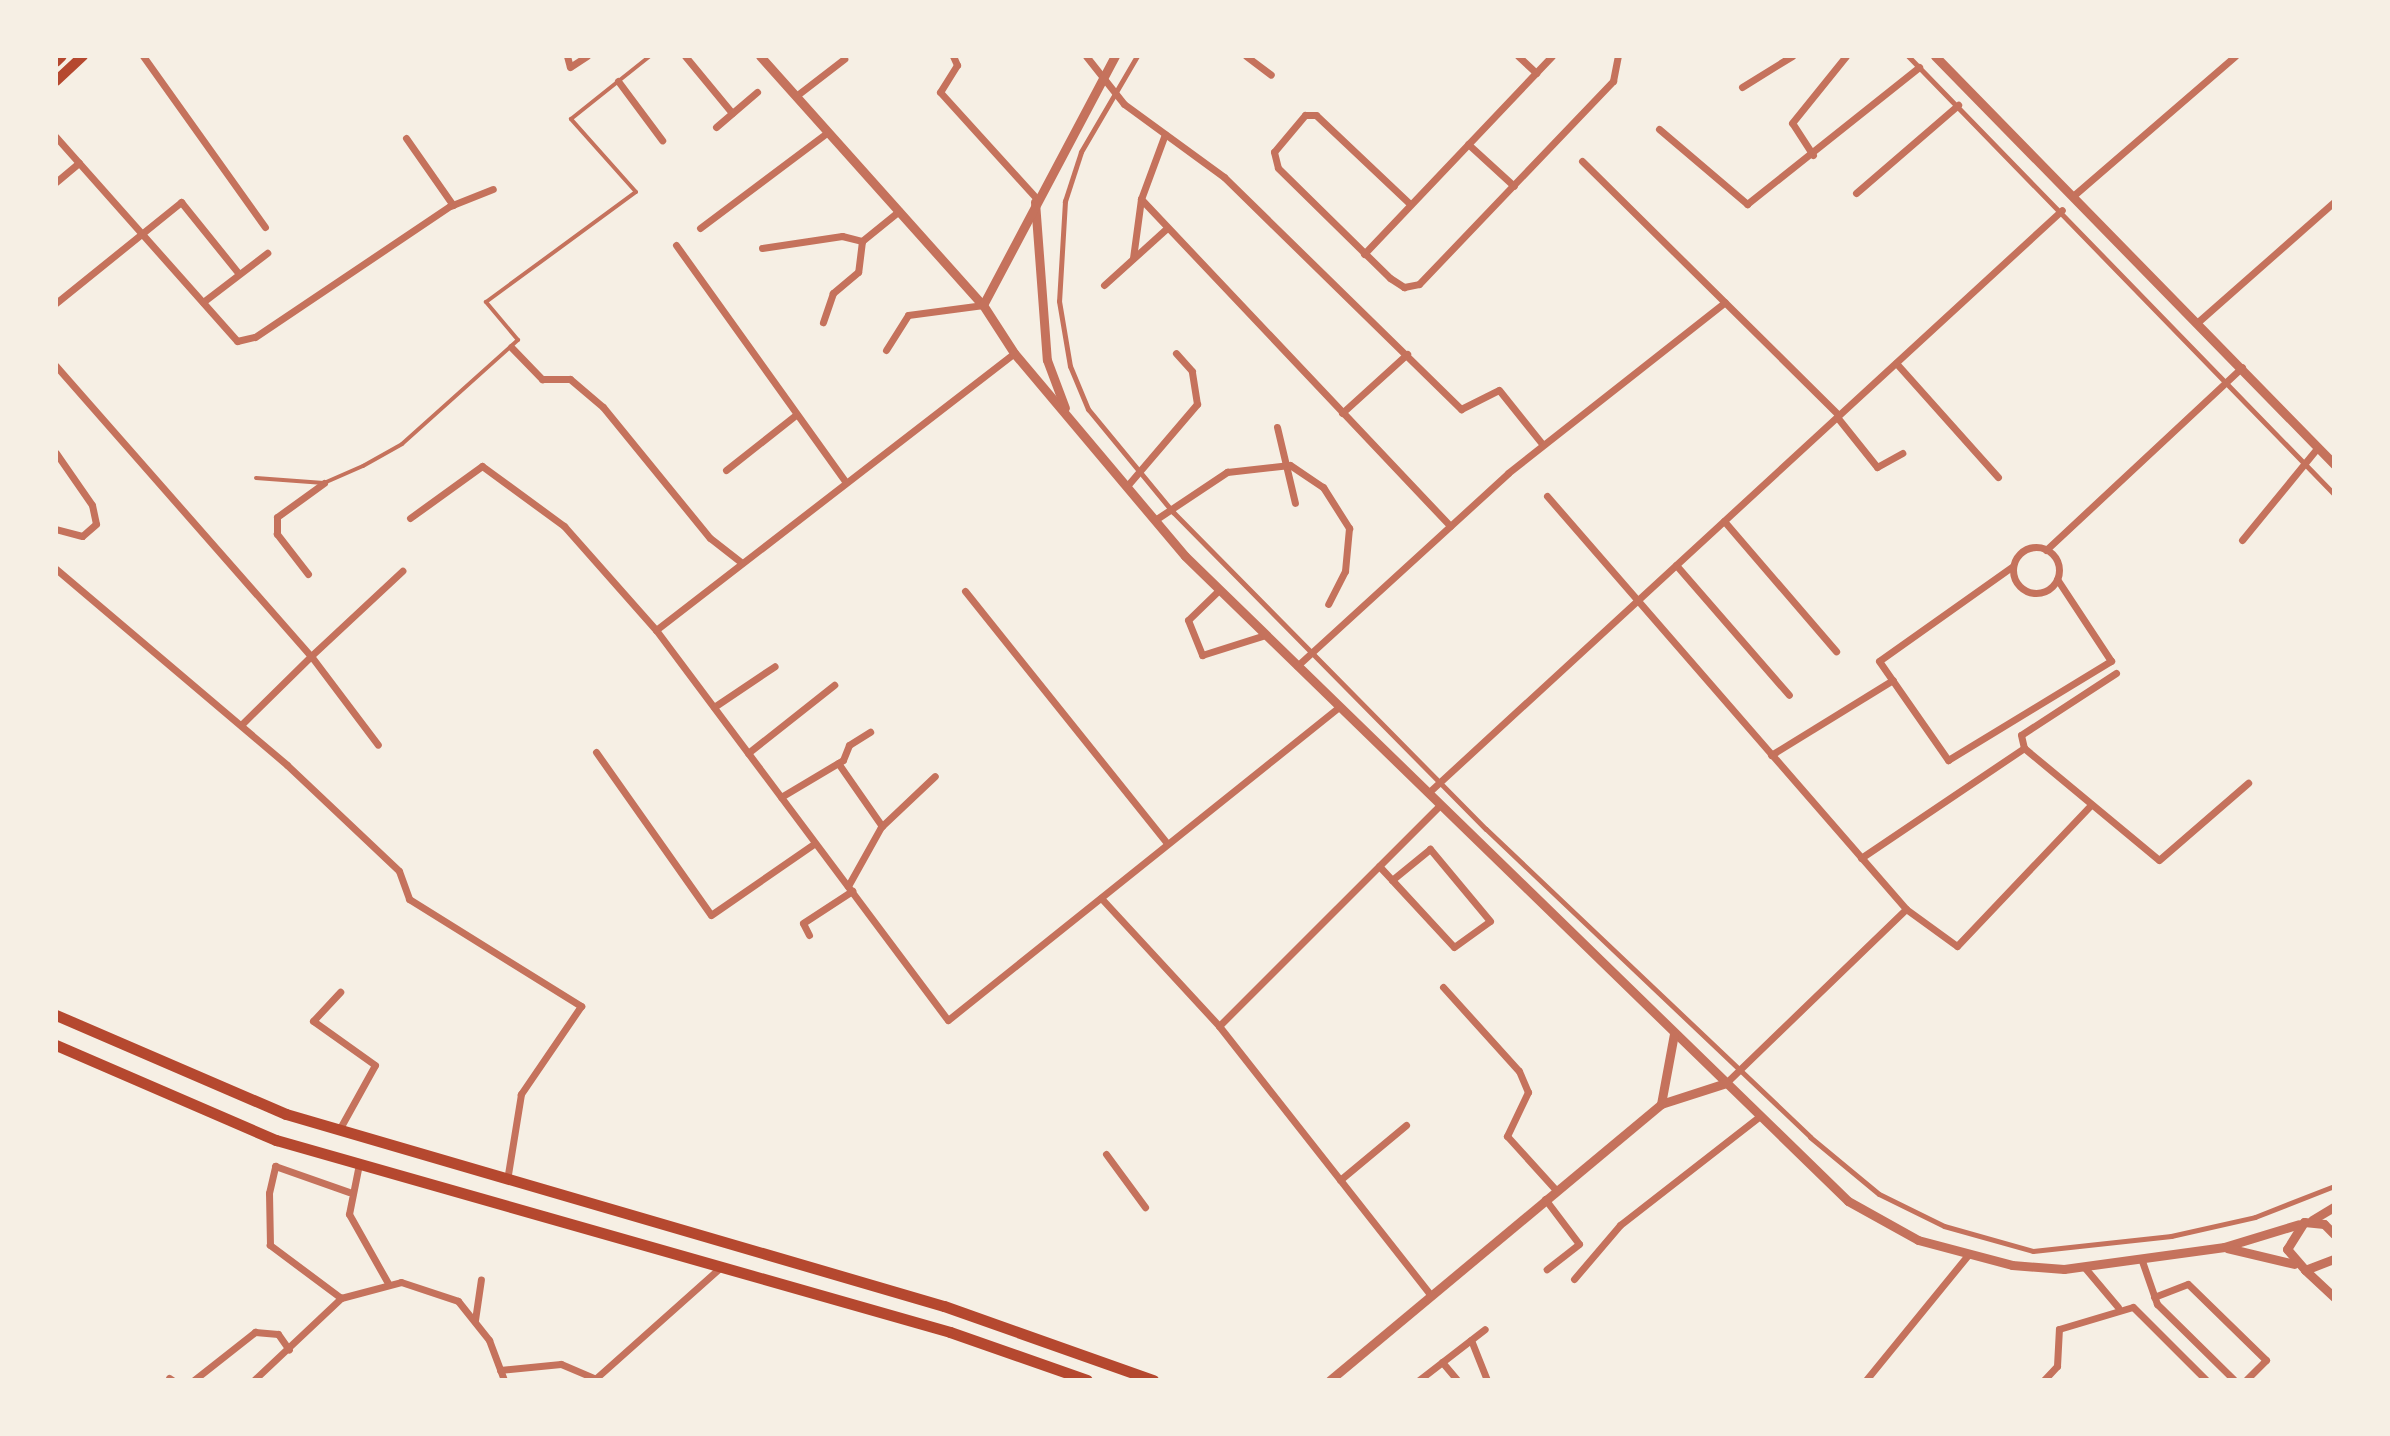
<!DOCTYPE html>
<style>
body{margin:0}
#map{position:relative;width:2390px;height:1436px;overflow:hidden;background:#f6efe4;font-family:Merriweather,serif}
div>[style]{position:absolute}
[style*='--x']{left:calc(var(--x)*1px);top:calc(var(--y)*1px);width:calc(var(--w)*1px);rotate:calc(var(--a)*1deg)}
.service>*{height:4px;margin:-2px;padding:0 2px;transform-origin:2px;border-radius:2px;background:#c5725c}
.pedestrian>*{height:5px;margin:-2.5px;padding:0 2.5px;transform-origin:2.5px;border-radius:2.5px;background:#c5725c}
.minor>*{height:7px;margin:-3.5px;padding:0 3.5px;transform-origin:3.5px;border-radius:3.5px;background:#c5725c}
.minor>.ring{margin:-3.5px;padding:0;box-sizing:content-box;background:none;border:7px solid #c5725c;border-radius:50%}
.tertiary>*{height:9px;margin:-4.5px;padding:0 4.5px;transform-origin:4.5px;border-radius:4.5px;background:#c5725c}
.secondary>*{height:10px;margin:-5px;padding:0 5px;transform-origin:5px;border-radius:5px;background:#b5482f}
.primary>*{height:11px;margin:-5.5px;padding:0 5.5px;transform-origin:5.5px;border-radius:5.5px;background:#b5482f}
span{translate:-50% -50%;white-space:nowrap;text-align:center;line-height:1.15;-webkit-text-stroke:6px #f6efe4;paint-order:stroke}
.frame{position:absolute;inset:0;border:58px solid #f6efe4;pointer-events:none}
</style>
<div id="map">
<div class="service">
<div style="--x:256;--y:478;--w:68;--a:4.2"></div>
<div style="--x:324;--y:483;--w:43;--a:-23.6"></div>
<div style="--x:363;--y:466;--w:45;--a:-29.4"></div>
<div style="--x:402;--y:444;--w:156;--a:-41.9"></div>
<div style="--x:518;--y:340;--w:50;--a:-130.1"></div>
<div style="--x:486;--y:302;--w:186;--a:-36.3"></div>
<div style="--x:636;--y:192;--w:98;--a:-131.7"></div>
<div style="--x:571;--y:119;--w:101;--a:-38.6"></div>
</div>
<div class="pedestrian">
<div style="--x:1137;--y:56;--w:111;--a:120.3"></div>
<div style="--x:1081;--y:152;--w:52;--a:108.1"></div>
<div style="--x:1065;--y:201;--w:100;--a:93.4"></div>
<div style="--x:1059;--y:301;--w:66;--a:80.4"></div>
<div style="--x:1070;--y:366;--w:47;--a:67.3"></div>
<div style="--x:1088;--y:409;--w:134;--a:50.5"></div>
<div style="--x:1173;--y:512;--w:445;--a:45.4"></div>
<div style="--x:1486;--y:829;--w:447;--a:43.5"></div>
<div style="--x:1810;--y:1137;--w:89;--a:39.6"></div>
<div style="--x:1879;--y:1194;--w:72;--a:26.2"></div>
<div style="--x:1944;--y:1226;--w:92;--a:15.7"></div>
<div style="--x:2033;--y:1251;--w:139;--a:-6.2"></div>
<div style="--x:2171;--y:1236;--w:86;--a:-12.7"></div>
<div style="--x:2255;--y:1217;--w:85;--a:-21.4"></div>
<div style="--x:1908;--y:56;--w:611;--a:45.8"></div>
</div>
<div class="minor">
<div style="--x:143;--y:56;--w:210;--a:54.5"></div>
<div style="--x:567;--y:56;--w:11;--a:75"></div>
<div style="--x:570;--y:67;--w:20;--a:-33"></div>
<div style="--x:685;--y:56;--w:74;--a:50.5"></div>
<div style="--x:953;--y:56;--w:10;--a:66"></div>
<div style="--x:957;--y:65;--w:32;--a:122"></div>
<div style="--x:940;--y:92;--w:144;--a:47.8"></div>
<div style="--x:1086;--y:56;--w:61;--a:51.6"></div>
<div style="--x:1124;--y:104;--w:124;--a:36.1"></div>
<div style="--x:1224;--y:177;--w:332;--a:44.4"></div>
<div style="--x:1461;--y:409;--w:42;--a:-26.6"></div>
<div style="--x:1499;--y:390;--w:70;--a:51.3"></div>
<div style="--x:1246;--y:56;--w:31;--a:37"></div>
<div style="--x:1518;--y:56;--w:25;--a:43"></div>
<div style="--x:618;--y:81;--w:74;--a:53.3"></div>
<div style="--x:1742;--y:87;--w:59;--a:-31.8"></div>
<div style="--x:796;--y:96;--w:61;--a:-37.6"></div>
<div style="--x:716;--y:127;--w:54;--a:-40.5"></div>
<div style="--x:1659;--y:129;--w:116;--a:40.4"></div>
<div style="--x:1747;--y:204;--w:220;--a:-38.5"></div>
<div style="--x:56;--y:137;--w:273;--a:48.4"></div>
<div style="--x:237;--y:341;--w:18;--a:-13"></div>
<div style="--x:255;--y:337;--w:235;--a:-33.9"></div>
<div style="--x:450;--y:206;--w:46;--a:-21.6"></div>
<div style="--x:406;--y:138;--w:82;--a:55"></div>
<div style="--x:1468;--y:144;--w:62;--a:42.4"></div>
<div style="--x:1813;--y:155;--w:38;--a:-123"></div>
<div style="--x:1792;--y:123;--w:86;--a:-51.1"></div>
<div style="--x:1582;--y:161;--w:361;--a:44.7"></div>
<div style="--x:56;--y:182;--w:30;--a:-40"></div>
<div style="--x:1856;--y:193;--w:135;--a:-40.8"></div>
<div style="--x:2073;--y:196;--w:214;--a:-40.8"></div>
<div style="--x:1141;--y:199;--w:450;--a:46.6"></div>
<div style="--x:1410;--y:204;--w:129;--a:-136.6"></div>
<div style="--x:1316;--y:115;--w:11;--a:180"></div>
<div style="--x:1305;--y:115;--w:48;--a:130"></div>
<div style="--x:1274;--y:152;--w:16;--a:76"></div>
<div style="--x:1278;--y:168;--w:157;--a:44.5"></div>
<div style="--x:1390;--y:278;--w:17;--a:33"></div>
<div style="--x:1404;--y:287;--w:15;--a:-11"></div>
<div style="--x:1419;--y:284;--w:281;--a:-46.3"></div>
<div style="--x:1613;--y:81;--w:25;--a:-79"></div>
<div style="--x:700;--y:228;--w:160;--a:-36.9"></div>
<div style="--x:862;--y:241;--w:48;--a:-39"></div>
<div style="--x:676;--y:245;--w:289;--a:54.4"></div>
<div style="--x:762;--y:248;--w:81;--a:-8.5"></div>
<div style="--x:842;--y:236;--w:21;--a:14"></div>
<div style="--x:862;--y:241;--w:31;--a:97"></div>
<div style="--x:858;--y:272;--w:33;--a:140"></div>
<div style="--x:833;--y:293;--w:31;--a:109"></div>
<div style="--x:1364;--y:254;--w:273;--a:-46.5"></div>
<div style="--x:1133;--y:258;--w:60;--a:-82.3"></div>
<div style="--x:1141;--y:199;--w:69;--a:-69.7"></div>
<div style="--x:1104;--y:285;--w:84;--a:-42.1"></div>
<div style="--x:203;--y:302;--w:81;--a:-37.4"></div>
<div style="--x:56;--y:303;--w:161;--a:-38.9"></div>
<div style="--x:181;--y:202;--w:92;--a:51.1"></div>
<div style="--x:2199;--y:321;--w:180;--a:-41.4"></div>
<div style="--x:511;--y:347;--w:45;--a:45.9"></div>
<div style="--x:542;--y:379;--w:28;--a:0"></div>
<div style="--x:570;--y:379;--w:43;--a:40.3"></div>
<div style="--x:603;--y:407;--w:169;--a:50.8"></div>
<div style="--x:710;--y:538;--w:39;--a:38"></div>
<div style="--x:886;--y:350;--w:41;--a:-57.8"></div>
<div style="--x:908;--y:315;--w:76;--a:-7.6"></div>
<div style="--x:1896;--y:363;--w:153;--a:48.2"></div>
<div style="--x:56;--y:366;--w:386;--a:48.7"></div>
<div style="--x:311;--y:656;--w:125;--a:-43"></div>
<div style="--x:1342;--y:413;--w:88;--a:-42.2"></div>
<div style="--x:1837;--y:417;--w:64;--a:51.3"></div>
<div style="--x:1877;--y:467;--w:29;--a:-29"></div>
<div style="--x:1277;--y:427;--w:78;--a:76.7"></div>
<div style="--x:56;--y:453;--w:63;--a:55.3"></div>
<div style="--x:92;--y:505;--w:19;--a:78"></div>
<div style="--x:96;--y:524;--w:18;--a:139"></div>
<div style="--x:82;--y:536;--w:27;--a:-165"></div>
<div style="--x:726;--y:470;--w:90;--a:-38.3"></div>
<div style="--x:1127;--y:486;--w:108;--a:-49.5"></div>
<div style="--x:1197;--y:404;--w:33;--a:-99"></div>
<div style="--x:1192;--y:371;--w:24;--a:-132"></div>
<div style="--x:1547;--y:496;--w:547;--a:49"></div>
<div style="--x:1906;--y:909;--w:250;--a:136"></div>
<div style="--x:410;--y:518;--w:89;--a:-35.8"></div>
<div style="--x:482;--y:466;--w:102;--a:36.2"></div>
<div style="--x:564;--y:526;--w:139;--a:48.5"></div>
<div style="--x:656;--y:630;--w:487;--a:53.2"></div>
<div style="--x:948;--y:1020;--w:501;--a:-38.68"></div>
<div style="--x:1155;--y:520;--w:87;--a:-33.7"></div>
<div style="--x:1227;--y:472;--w:63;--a:-6.3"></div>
<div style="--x:1290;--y:465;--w:40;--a:34"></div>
<div style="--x:1323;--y:487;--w:49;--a:57.6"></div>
<div style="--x:1349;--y:528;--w:43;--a:95.3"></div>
<div style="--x:1345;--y:571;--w:37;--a:117"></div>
<div style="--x:1724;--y:521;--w:172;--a:49.3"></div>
<div style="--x:2242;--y:540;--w:120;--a:-50.7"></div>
<div class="ring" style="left:2013px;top:547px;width:39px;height:39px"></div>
<div style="--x:2046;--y:550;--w:268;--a:-43"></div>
<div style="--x:1676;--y:565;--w:172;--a:49"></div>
<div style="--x:2013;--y:566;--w:164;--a:144.7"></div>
<div style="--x:1879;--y:661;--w:121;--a:55.1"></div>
<div style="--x:1948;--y:760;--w:191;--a:-31.3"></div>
<div style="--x:2111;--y:661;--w:98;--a:-123.4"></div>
<div style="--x:56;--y:569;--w:303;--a:40.3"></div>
<div style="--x:287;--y:765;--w:154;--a:43.4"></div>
<div style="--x:399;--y:871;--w:30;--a:70"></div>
<div style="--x:409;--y:899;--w:203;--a:31.9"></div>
<div style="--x:581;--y:1006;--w:107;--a:124.3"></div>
<div style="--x:521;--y:1094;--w:87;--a:99.2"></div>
<div style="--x:308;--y:574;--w:51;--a:-127.8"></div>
<div style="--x:277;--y:534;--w:17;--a:-90"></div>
<div style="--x:277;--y:517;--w:58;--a:-35.9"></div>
<div style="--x:1219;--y:590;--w:43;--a:135.9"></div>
<div style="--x:1188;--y:620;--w:38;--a:68"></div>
<div style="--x:1202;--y:655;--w:66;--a:-17.6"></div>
<div style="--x:965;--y:591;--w:323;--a:51.3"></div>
<div style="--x:656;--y:630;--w:453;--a:-37.7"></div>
<div style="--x:1297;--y:666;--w:286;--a:-42.4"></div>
<div style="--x:1508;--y:473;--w:276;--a:-38.2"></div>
<div style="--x:2116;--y:673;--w:113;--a:146.9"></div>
<div style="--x:2021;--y:735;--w:13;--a:77"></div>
<div style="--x:2024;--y:748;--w:175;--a:39.7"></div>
<div style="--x:2159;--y:860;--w:118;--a:-40.9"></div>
<div style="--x:714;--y:707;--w:73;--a:-33.9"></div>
<div style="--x:242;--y:724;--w:97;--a:-44.6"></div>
<div style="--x:311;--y:656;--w:111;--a:53"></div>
<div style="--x:596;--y:752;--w:199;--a:54.8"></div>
<div style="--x:711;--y:915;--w:126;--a:-34.7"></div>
<div style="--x:748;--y:753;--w:110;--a:-38.3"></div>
<div style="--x:1771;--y:755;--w:143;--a:-31.6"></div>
<div style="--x:838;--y:763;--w:77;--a:55.1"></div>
<div style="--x:1428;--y:793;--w:861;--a:-42.6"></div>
<div style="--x:781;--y:797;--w:72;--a:-30.8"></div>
<div style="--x:843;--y:760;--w:16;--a:-68"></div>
<div style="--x:849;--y:745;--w:25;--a:-32"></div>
<div style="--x:1861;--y:858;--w:197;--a:-34"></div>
<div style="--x:1379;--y:866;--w:19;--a:47"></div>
<div style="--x:1392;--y:880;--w:91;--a:47.2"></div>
<div style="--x:1454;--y:947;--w:44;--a:-35.8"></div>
<div style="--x:1490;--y:921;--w:94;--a:-129.8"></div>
<div style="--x:1430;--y:849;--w:49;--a:140.8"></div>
<div style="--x:848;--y:886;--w:68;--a:-60.8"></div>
<div style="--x:881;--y:827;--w:74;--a:-43.4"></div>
<div style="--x:1101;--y:898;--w:174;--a:47.3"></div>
<div style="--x:1219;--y:1026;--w:341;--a:51.8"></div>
<div style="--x:1906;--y:909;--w:63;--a:36"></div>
<div style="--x:1957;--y:946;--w:195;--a:-46.5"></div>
<div style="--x:809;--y:935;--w:13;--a:-117"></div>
<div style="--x:803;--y:923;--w:59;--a:-33.1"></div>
<div style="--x:1443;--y:987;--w:113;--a:47.9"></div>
<div style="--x:1519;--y:1071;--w:23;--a:67"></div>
<div style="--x:1528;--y:1092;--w:49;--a:115.5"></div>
<div style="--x:1507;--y:1136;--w:73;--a:47.8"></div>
<div style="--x:1219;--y:1026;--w:313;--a:-45"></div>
<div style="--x:339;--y:1130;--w:74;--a:-61"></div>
<div style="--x:375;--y:1065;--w:76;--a:-144.6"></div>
<div style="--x:313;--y:1021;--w:40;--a:-47"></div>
<div style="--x:1106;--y:1154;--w:66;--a:53.7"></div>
<div style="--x:359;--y:1164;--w:51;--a:101.3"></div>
<div style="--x:349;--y:1214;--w:81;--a:60.6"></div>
<div style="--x:1340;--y:1180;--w:86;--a:-39.8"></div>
<div style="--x:1545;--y:1199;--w:56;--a:52.9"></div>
<div style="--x:1579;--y:1244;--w:41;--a:142"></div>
<div style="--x:2142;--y:1261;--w:46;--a:70.8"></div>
<div style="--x:2157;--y:1304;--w:108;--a:44.6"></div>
<div style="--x:2085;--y:1268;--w:51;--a:49.8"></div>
<div style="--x:1574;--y:1279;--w:71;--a:-49.6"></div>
<div style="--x:1620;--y:1225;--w:177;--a:-37.9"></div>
<div style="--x:2154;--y:1297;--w:36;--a:-21"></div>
<div style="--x:2188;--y:1284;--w:109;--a:44.3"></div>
<div style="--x:2266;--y:1360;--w:28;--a:135"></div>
<div style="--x:341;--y:1298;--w:89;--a:-143.3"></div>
<div style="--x:270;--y:1245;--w:52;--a:-91.1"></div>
<div style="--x:269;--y:1193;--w:28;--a:-77"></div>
<div style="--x:275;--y:1166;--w:78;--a:19.4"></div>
<div style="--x:475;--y:1320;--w:41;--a:-81.7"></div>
<div style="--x:1471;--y:1340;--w:43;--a:68.2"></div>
<div style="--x:1442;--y:1362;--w:23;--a:50"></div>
<div style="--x:500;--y:1370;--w:61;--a:-5.6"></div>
<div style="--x:561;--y:1364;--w:38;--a:23"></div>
<div style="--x:169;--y:1378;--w:4;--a:34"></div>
<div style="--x:194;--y:1380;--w:78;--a:-38.2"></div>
<div style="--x:255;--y:1332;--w:23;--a:5"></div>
<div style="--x:278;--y:1334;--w:19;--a:55"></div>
<div style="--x:254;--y:1380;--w:120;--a:-43.3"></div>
<div style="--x:341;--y:1298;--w:62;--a:-14.9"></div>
<div style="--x:401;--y:1282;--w:60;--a:18.4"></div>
<div style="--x:458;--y:1301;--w:50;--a:51.5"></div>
<div style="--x:489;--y:1340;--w:43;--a:69.4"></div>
<div style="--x:594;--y:1380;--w:170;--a:-41.7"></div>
<div style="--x:1419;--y:1380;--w:83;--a:-37.7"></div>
<div style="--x:1866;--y:1380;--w:161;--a:-50.8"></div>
<div style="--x:2044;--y:1380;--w:19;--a:-47"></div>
<div style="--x:2057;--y:1366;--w:37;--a:-87"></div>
<div style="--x:2059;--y:1329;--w:77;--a:-16.6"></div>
<div style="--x:2133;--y:1307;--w:103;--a:45"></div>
</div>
<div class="tertiary">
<div style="--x:760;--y:56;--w:334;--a:48.2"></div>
<div style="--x:983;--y:305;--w:57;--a:57.1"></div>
<div style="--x:1014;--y:353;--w:265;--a:49.9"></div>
<div style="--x:1185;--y:556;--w:925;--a:44.21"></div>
<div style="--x:1848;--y:1201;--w:80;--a:29.1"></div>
<div style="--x:1918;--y:1240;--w:97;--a:14.9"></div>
<div style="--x:2012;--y:1265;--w:52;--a:4.4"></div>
<div style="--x:2064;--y:1269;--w:162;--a:-7.8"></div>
<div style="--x:2224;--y:1247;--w:78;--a:-17"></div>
<div style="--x:1935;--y:56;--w:571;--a:45.64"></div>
<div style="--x:1035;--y:202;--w:158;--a:85.7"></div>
<div style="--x:1047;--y:360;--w:51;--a:69.4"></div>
<div style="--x:983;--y:305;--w:282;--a:-62.1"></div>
<div style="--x:1661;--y:1104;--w:68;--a:-17.9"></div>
<div style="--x:2312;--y:1220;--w:26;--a:-31"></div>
<div style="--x:2334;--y:1234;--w:14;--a:-135"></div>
<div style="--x:2324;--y:1224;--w:20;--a:-174"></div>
<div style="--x:2304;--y:1222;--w:32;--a:122"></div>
<div style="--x:2287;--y:1249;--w:28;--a:49"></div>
<div style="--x:2305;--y:1270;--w:31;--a:-21"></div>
<div style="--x:2227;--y:1248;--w:69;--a:13.4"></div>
<div style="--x:2305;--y:1270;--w:40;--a:43"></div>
<div style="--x:1330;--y:1380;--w:431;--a:-39.8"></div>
<div style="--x:1661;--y:1104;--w:71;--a:-79.5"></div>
</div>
<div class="secondary">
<div style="--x:56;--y:62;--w:8;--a:-45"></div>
<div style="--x:56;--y:81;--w:37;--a:-43"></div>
</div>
<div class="primary">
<div style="--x:56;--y:1015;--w:250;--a:23.3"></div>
<div style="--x:286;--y:1114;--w:685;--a:16.27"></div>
<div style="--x:944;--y:1306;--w:222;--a:19.5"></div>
<div style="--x:56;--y:1045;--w:240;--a:23.4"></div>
<div style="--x:276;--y:1140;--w:701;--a:15.9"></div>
<div style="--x:950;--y:1332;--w:145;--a:19.3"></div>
</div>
<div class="frame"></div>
</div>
